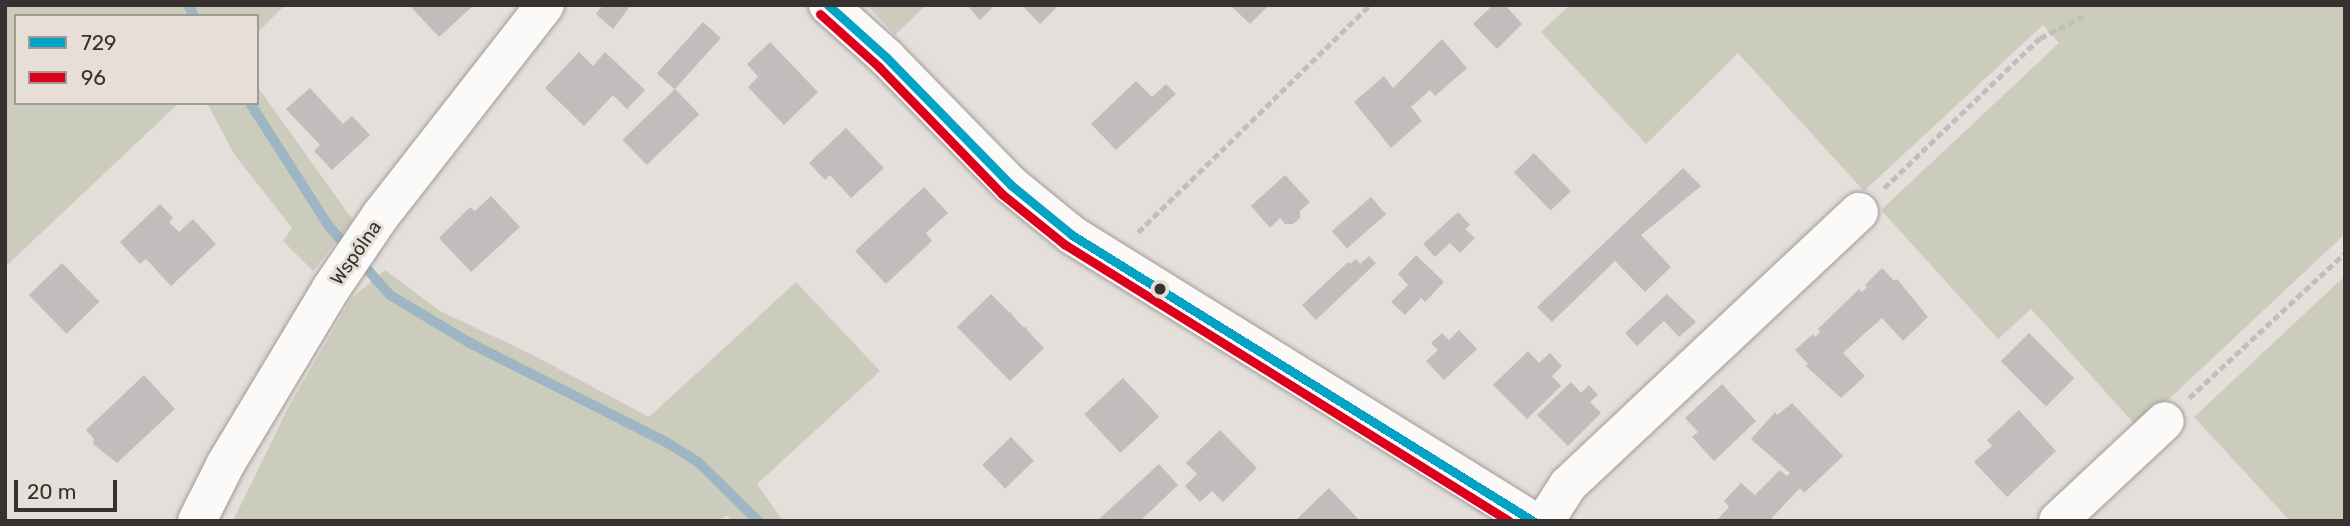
<!DOCTYPE html>
<meta charset="utf-8">
<style>
body{margin:0}
#map{position:relative;width:2350px;height:526px;overflow:hidden;background:#e4dfda;font-family:Rubik,sans-serif}
div>[style]{position:absolute}
[style*='--x']{left:calc(var(--x)*1px);top:calc(var(--y)*1px);width:calc(var(--w)*1px);rotate:calc(var(--a)*1deg)}
.green>*{inset:0;background:#ccccbc}
.stream>*{height:10px;margin:-5px;padding:0 5px;transform-origin:5px;border-radius:5px;background:#9eb5c3}
.building>*{inset:0;background:#c0bdbc;transform-origin:0 0}
.path>*{height:4.5px;margin-top:-2.25px;transform-origin:0;background:repeating-linear-gradient(90deg,#c0bfbe 0 7px,transparent 0 10.5px)}
.roads{filter:drop-shadow(0 0 2px #9f9b97) drop-shadow(0 0 2px #9f9b97)}
.minor>*{height:38px;margin:-19px;padding:0 19px;transform-origin:19px;border-radius:19px;background:#fbfaf9}
.bus-1>*{height:9px;margin:-4.5px;padding:0 4.5px;transform-origin:4.5px;border-radius:4.5px;background:#03a3c6}
.bus-2>*{height:9px;margin:-4.5px;padding:0 4.5px;transform-origin:4.5px;border-radius:4.5px;background:#db001b}
.dots>*{width:19px;height:19px;translate:-50% -50%;box-sizing:border-box;border:4px solid #e7dfd7;border-radius:50%}
span{translate:-50% -50%;white-space:nowrap;text-align:center;line-height:1.15;-webkit-text-stroke:6px #e7dfd7;paint-order:stroke}
.street-label{font-size:19px;color:#35322f}
.frame{position:absolute;inset:0;border:7px solid #35322f;pointer-events:none}
.legend{position:absolute;left:14px;top:14px;width:245px;height:91px;box-sizing:border-box;background:#e7dfd7;border:2px solid #a09a94;margin:0;padding:9px 12px;list-style:none;font-size:21px;color:#35322f}
.legend li{display:flex;align-items:center;gap:14px;height:35px}
.legend b{width:35px;border:2px solid #a09a94}
.scale{position:absolute;left:14px;top:480px;width:103px;height:32px;box-sizing:border-box;border:4px solid #35322f;border-top:0;padding-left:9px;font-size:21px;line-height:24px;white-space:nowrap;color:#35322f;-webkit-text-stroke:5px #e7dfd7;paint-order:stroke}
</style>
<div id="map">
<div class="green">
<div style="clip-path:polygon(5px 5px,285px 5px,257px 33px,257px 16px,16px 16px,16px 103px,179px 103px,5px 267px)"></div>
<div style="clip-path:polygon(867px 5px,926px 5px,895px 35px)"></div>
<div style="clip-path:polygon(1570px 5px,2345px 5px,2345px 234px,2138px 428px,2031px 309px,1998px 339px,1881px 210px,2059px 43px,2043px 25px,1864px 191px,1738px 53px,1646px 144px,1541px 32px)"></div>
<div style="clip-path:polygon(257px 86px,353px 220px,313px 271px,283px 241px,292px 228px,234px 154px,207px 103px,257px 103px)"></div>
<div style="clip-path:polygon(385px 270px,440px 311px,531px 354px,649px 417px,796px 282px,880px 371px,757px 484px,783px 521px,731px 521px,727px 515px,720px 521px,233px 521px,288px 408px,351px 299px)"></div>
<div style="clip-path:polygon(2345px 276px,2345px 521px,2290px 521px,2194px 417px)"></div>
</div>
<div class="stream">
<div style="--x:188;--y:5;--w:13;--a:61"></div>
<div style="--x:250;--y:103;--w:145;--a:57.4"></div>
<div style="--x:328;--y:225;--w:32;--a:49"></div>
<div style="--x:360;--y:261;--w:45;--a:48.6"></div>
<div style="--x:390;--y:295;--w:93;--a:31"></div>
<div style="--x:470;--y:343;--w:220;--a:26.8"></div>
<div style="--x:666;--y:442;--w:39;--a:32"></div>
<div style="--x:699;--y:463;--w:83;--a:44.5"></div>
</div>
<div class="building">
<div style="clip-path:polygon(409px 5px,474px 5px,439px 37px)"></div>
<div style="clip-path:polygon(603px 5px,631px 5px,613px 29px,596px 14px)"></div>
<div style="clip-path:polygon(967px 5px,995px 5px,980px 20px)"></div>
<div style="clip-path:polygon(1022px 5px,1059px 5px,1040px 24px)"></div>
<div style="clip-path:polygon(1230px 5px,1269px 5px,1250px 24px)"></div>
<div style="clip-path:polygon(1493px 5px,1505px 5px,1522px 24px,1497px 49px,1473px 24px)"></div>
<div style="left:703px;top:22px;width:24px;height:69px;rotate:42deg"></div>
<div style="clip-path:polygon(1442px 39px,1467px 68px,1435px 96px,1430px 90px,1411px 107px,1422px 121px,1391px 148px,1354px 102px,1384px 76px,1393px 88px)"></div>
<div style="clip-path:polygon(770px 42px,818px 92px,784px 125px,748px 87px,758px 77px,747px 64px)"></div>
<div style="clip-path:polygon(579px 52px,593px 66px,605px 52px,645px 90px,627px 109px,613px 95px,584px 126px,545px 88px)"></div>
<div style="clip-path:polygon(1136px 81px,1152px 97px,1166px 84px,1176px 94px,1116px 150px,1091px 124px)"></div>
<div style="clip-path:polygon(310px 88px,343px 124px,352px 116px,370px 135px,332px 170px,314px 151px,320px 145px,286px 109px)"></div>
<div style="left:675px;top:89px;width:35px;height:73px;rotate:46deg"></div>
<div style="clip-path:polygon(846px 128px,884px 168px,851px 198px,830px 175px,825px 180px,809px 163px)"></div>
<div style="left:1534px;top:153px;width:53px;height:28px;rotate:46deg"></div>
<div style="clip-path:polygon(1683px 168px,1701px 186px,1641px 235px,1671px 267px,1645px 292px,1615px 261px,1552px 322px,1537px 307px)"></div>
<div style="clip-path:polygon(1285px 175px,1310px 202px,1300px 211px,1300px 218px,1293px 224px,1285px 224px,1280px 218px,1270px 228px,1251px 206px)"></div>
<div style="clip-path:polygon(924px 187px,948px 213px,926px 233px,932px 241px,886px 284px,855px 251px)"></div>
<div style="clip-path:polygon(491px 196px,520px 227px,471px 272px,439px 238px,470px 207px,475px 211px)"></div>
<div style="left:1371px;top:197px;width:23px;height:52px;rotate:49deg"></div>
<div style="clip-path:polygon(160px 204px,173px 218px,169px 222px,179px 232px,193px 219px,216px 244px,171px 286px,146px 259px,140px 264px,120px 242px)"></div>
<div style="clip-path:polygon(1458px 212px,1470px 225px,1465px 229px,1475px 238px,1460px 253px,1450px 243px,1435px 257px,1423px 244px)"></div>
<div style="clip-path:polygon(1416px 255px,1444px 282px,1425px 302px,1421px 298px,1405px 315px,1391px 302px,1408px 285px,1398px 274px)"></div>
<div style="clip-path:polygon(1369px 256px,1376px 263px,1316px 320px,1302px 305px,1348px 262px,1350px 264px,1356px 259px,1360px 264px)"></div>
<div style="left:62px;top:263px;width:54px;height:46px;rotate:46deg"></div>
<div style="clip-path:polygon(1882px 268px,1894px 281px,1897px 279px,1928px 317px,1903px 341px,1882px 318px,1843px 353px,1865px 376px,1841px 398px,1806px 366px,1808px 364px,1795px 350px,1813px 334px,1815px 337px,1820px 332px,1818px 329px,1859px 289px,1862px 292px,1867px 287px,1865px 285px)"></div>
<div style="clip-path:polygon(991px 294px,1010px 313px,1011px 311px,1012px 315px,1024px 328px,1026px 326px,1027px 330px,1044px 348px,1010px 381px,957px 327px)"></div>
<div style="clip-path:polygon(1667px 294px,1696px 322px,1679px 337px,1664px 321px,1637px 346px,1625px 333px)"></div>
<div style="clip-path:polygon(1459px 330px,1477px 349px,1444px 380px,1426px 361px,1438px 350px,1431px 343px,1442px 333px,1449px 340px)"></div>
<div style="left:2029px;top:333px;width:64px;height:40px;rotate:45deg"></div>
<div style="clip-path:polygon(1528px 351px,1539px 363px,1550px 353px,1562px 366px,1552px 376px,1561px 386px,1527px 419px,1493px 385px)"></div>
<div style="clip-path:polygon(144px 375px,175px 409px,117px 463px,93px 444px,94px 439px,86px 430px)"></div>
<div style="left:1123px;top:378px;width:53px;height:53px;rotate:47deg"></div>
<div style="clip-path:polygon(1571px 382px,1581px 393px,1589px 385px,1598px 395px,1590px 402px,1601px 413px,1568px 446px,1537px 415px)"></div>
<div style="clip-path:polygon(1722px 384px,1756px 421px,1714px 461px,1692px 437px,1698px 432px,1685px 418px)"></div>
<div style="clip-path:polygon(1792px 403px,1843px 456px,1804px 493px,1800px 488px,1769px 521px,1716px 521px,1729px 507px,1724px 501px,1741px 483px,1755px 495px,1780px 470px,1787px 476px,1790px 473px,1751px 439px,1775px 412px,1777px 415px)"></div>
<div style="clip-path:polygon(2019px 410px,2056px 451px,2007px 497px,1974px 462px,1992px 446px,1987px 440px)"></div>
<div style="clip-path:polygon(1220px 430px,1257px 468px,1223px 502px,1212px 491px,1200px 502px,1185px 486px,1197px 474px,1186px 463px)"></div>
<div style="left:1011px;top:437px;width:33px;height:40px;rotate:46deg"></div>
<div style="clip-path:polygon(1159px 464px,1178px 485px,1140px 521px,1097px 521px)"></div>
<div style="clip-path:polygon(1329px 488px,1360px 521px,1295px 521px)"></div>
</div>
<div class="path">
<div style="--x:1884;--y:188;--w:216;--a:-43.9"></div>
<div style="--x:2040;--y:38;--w:51;--a:-26.6"></div>
<div style="--x:1138;--y:232;--w:325;--a:-44.4"></div>
<div style="--x:2189;--y:398;--w:213;--a:-42.9"></div>
</div>
<div class="roads">
<div class="minor">
<div style="--x:828;--y:5;--w:79;--a:41.9"></div>
<div style="--x:887;--y:58;--w:177;--a:45.7"></div>
<div style="--x:1011;--y:185;--w:79;--a:39.3"></div>
<div style="--x:1072;--y:235;--w:543;--a:31.82"></div>
<div style="--x:197;--y:521;--w:63;--a:-63.4"></div>
<div style="--x:225;--y:465;--w:208;--a:-59"></div>
<div style="--x:332;--y:287;--w:87;--a:-55.8"></div>
<div style="--x:381;--y:215;--w:266;--a:-52"></div>
<div style="--x:1545;--y:521;--w:43;--a:-57.4"></div>
<div style="--x:1568;--y:485;--w:399;--a:-43.2"></div>
<div style="--x:2058;--y:521;--w:146;--a:-43.1"></div>
</div>
</div>
<div class="bus-1">
<div style="--x:828;--y:5;--w:79;--a:41.9"></div>
<div style="--x:887;--y:58;--w:177;--a:45.7"></div>
<div style="--x:1011;--y:185;--w:79;--a:39.3"></div>
<div style="--x:1072;--y:235;--w:543;--a:31.82"></div>
</div>
<div class="bus-2">
<div style="--x:820;--y:14;--w:79;--a:41.9"></div>
<div style="--x:879;--y:67;--w:177;--a:45.9"></div>
<div style="--x:1002;--y:194;--w:80;--a:38.9"></div>
<div style="--x:1064;--y:244;--w:524;--a:31.9"></div>
</div>
<div class="dots">
<div style="left:1160px;top:289px;background:#35322f"></div>
</div>
<div class="street-label">
<span style="left:356px;top:253px;rotate:-55deg">Wspólna</span>
</div>
<div class="frame"></div>
<ul class="legend">
<li><b style="height:9px;background:#03a3c6"></b>729</li>
<li><b style="height:9px;background:#db001b"></b>96</li>
</ul>
<div class="scale">20 m</div>
</div>
